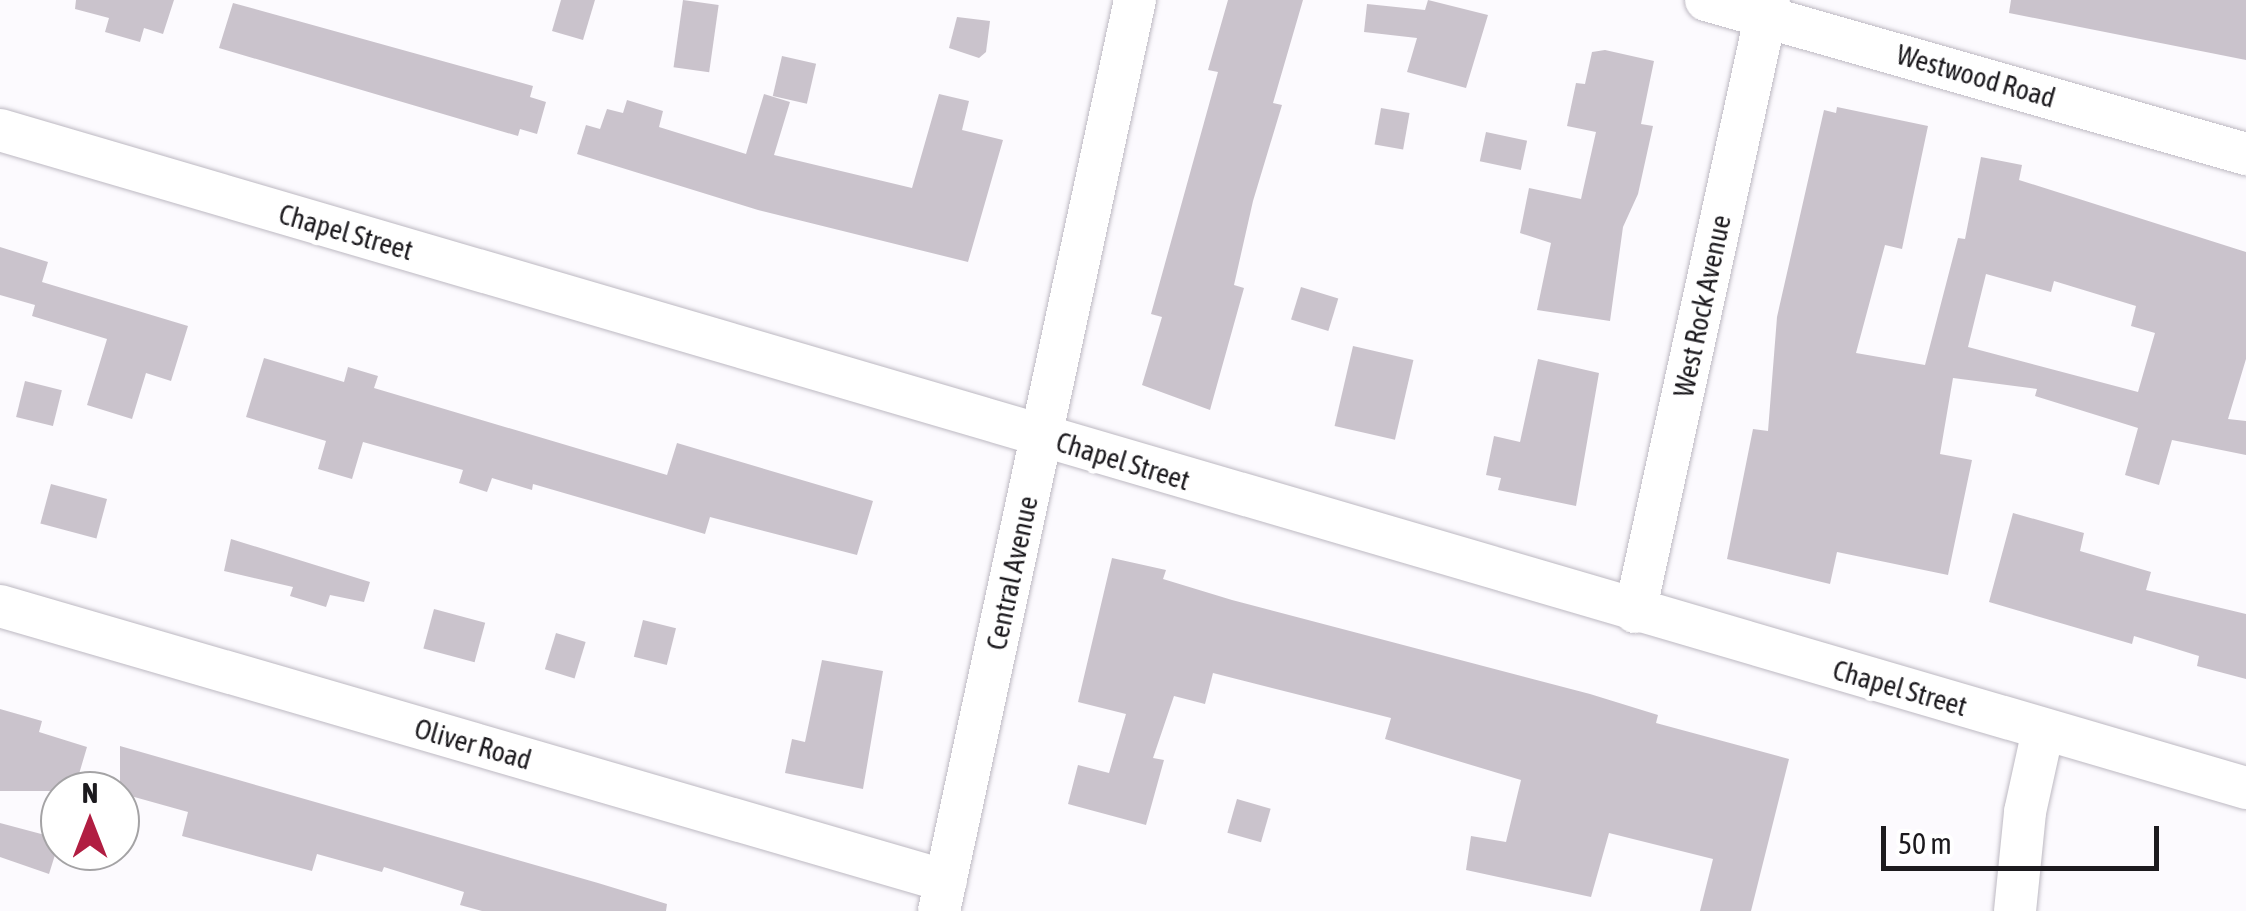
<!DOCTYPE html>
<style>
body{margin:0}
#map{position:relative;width:2246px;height:911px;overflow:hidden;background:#fcfafe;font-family:"Asap Condensed",sans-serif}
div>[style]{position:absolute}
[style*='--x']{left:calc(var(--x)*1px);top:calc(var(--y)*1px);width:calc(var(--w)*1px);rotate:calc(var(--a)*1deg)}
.building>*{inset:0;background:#cac3cc;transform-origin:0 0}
.roads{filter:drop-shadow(0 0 2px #bdb9c2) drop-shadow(0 0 2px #bdb9c2)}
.minor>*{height:42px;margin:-21px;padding:0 21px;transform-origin:21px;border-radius:21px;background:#fff}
span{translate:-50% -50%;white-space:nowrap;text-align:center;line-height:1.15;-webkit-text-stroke:10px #fff;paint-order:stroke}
.street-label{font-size:28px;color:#1c1a1e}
.north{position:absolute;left:40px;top:771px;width:100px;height:100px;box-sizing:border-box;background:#fff;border:2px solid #a4a3a5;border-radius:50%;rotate:0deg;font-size:28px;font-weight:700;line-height:40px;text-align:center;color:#1c1a1e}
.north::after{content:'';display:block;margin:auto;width:35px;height:45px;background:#b11e42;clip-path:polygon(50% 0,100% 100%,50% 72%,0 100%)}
.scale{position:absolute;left:1881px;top:826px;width:278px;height:45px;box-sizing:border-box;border:5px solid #1c1a1e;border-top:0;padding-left:12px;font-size:30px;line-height:35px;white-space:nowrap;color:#1c1a1e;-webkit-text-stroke:8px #fff;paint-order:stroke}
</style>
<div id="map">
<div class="building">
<div style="clip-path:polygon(76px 0,174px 0,163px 34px,144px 28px,140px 42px,105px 32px,109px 18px,75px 9px)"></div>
<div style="clip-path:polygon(561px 0,595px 0,583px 40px,552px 31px)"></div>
<div style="left:683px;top:0;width:36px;height:68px;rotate:8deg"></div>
<div style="clip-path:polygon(1228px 0,1303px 0,1273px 103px,1282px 105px,1253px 201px,1234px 285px,1244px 288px,1210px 410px,1142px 385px,1162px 317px,1151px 314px,1218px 72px,1208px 70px)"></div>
<div style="clip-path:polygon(1428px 0,1488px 15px,1466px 88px,1407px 72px,1417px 38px,1364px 32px,1367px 4px,1425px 10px)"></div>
<div style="clip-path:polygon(2011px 0,2246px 0,2246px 60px,2009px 13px)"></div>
<div style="clip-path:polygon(233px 3px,533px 86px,530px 97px,546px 102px,537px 134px,520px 129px,518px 136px,219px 48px)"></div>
<div style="clip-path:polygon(957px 17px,990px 21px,986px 52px,979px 58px,949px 48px)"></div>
<div style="clip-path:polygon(1605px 50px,1654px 61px,1641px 124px,1653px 126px,1638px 194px,1623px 227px,1610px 321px,1537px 310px,1551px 243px,1520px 233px,1529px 188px,1581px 199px,1596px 132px,1567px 126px,1576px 83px,1585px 84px,1592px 52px)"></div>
<div style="left:782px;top:56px;width:35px;height:41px;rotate:13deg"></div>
<div style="clip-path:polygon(764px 94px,790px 102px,774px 155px,912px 188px,939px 94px,969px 101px,962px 130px,1003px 140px,968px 262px,758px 210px,577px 154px,586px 125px,600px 129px,607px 109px,623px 113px,627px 100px,663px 111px,659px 127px,746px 154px)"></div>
<div style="clip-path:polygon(evenodd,1837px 107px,1928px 126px,1902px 249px,1885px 245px,1856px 353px,1925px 365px,1958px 238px,1965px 239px,1981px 157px,2022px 165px,2019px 180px,2246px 252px,2246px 359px,2228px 419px,2246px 421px,2246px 455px,2172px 440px,2159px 485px,2125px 475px,2138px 428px,2035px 396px,2037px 389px,1953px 378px,1940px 454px,1972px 460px,1948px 575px,1837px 552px,1830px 584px,1727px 559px,1753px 429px,1768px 431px,1777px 317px,1824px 110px,1836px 113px,1837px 107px,1986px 274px,2051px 292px,2054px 281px,2136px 306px,2131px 326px,2155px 333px,2138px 392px,1968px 347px,1986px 274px)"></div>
<div style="left:1381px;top:108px;width:29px;height:37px;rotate:10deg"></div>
<div style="left:1486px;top:132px;width:42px;height:30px;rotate:12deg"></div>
<div style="clip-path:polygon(0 247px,48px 262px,42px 282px,188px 326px,171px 381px,146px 373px,132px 419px,87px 405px,107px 339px,32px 316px,35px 305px,0 295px)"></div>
<div style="left:1301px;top:287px;width:39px;height:34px;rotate:17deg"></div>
<div style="left:1353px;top:346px;width:62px;height:82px;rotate:13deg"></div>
<div style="clip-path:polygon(264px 358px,344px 382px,348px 367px,378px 376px,374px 388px,667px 475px,677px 443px,873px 501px,857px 555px,710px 517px,705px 534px,533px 484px,532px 490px,492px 478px,487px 492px,459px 483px,463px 470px,363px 442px,352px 479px,318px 469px,326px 441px,246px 417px)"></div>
<div style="clip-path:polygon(1538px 359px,1599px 373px,1576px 506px,1498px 490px,1501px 478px,1486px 475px,1494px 436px,1520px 442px)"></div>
<div style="left:25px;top:381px;width:38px;height:37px;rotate:14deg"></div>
<div style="left:51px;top:484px;width:58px;height:41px;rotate:15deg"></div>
<div style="clip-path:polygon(2013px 513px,2084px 533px,2080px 551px,2151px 572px,2146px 590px,2246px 614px,2246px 679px,2197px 666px,2199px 656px,2134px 636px,2132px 644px,1989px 602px)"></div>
<div style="clip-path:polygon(231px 539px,370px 582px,364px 602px,330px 595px,326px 607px,290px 596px,293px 587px,224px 571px)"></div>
<div style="clip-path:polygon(1112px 558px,1166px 570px,1163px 579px,1232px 600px,1590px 694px,1658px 715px,1656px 723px,1789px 759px,1751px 911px,1700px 911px,1713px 859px,1609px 833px,1591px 897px,1466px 870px,1471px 836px,1506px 842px,1521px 780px,1385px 739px,1391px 718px,1213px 673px,1205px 704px,1174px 696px,1153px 758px,1164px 760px,1146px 825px,1068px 804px,1078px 765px,1109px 773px,1126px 714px,1078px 702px)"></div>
<div style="left:434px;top:609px;width:53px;height:41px;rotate:15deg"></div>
<div style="left:643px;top:620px;width:34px;height:38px;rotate:14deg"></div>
<div style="left:556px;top:633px;width:31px;height:38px;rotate:17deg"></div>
<div style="clip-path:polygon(822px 660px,883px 671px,863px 789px,785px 773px,792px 739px,805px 742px)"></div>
<div style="clip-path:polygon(0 709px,42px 721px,39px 732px,87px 747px,74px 791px,0 791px)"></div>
<div style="clip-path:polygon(120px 746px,598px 883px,667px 904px,666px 911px,482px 911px,460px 905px,464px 892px,384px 867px,382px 872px,317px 854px,312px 871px,182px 836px,188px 812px,120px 793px)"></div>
<div style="left:1237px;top:799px;width:35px;height:35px;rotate:16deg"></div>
<div style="clip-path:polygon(0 823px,60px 839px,49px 874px,0 857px)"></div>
</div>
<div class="roads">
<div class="minor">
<div style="--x:1706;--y:0;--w:562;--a:15.92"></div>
<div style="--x:0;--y:130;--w:2340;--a:16.33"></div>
<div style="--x:0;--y:606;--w:985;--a:16.21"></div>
<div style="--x:1635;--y:612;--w:626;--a:-77.65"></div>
<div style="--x:939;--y:911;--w:932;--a:-77.86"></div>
<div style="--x:2015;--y:911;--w:100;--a:-84.2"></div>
<div style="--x:2025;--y:812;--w:84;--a:-77.6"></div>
</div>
</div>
<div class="street-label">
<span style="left:1976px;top:76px;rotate:16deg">Westwood Road</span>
<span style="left:346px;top:232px;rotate:16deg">Chapel Street</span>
<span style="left:1702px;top:306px;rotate:-78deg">West Rock Avenue</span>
<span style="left:1123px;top:461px;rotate:17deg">Chapel Street</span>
<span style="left:1012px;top:573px;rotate:-78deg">Central Avenue</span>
<span style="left:1900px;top:688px;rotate:16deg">Chapel Street</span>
<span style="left:473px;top:744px;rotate:16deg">Oliver Road</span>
</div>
<div class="north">N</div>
<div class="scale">50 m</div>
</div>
